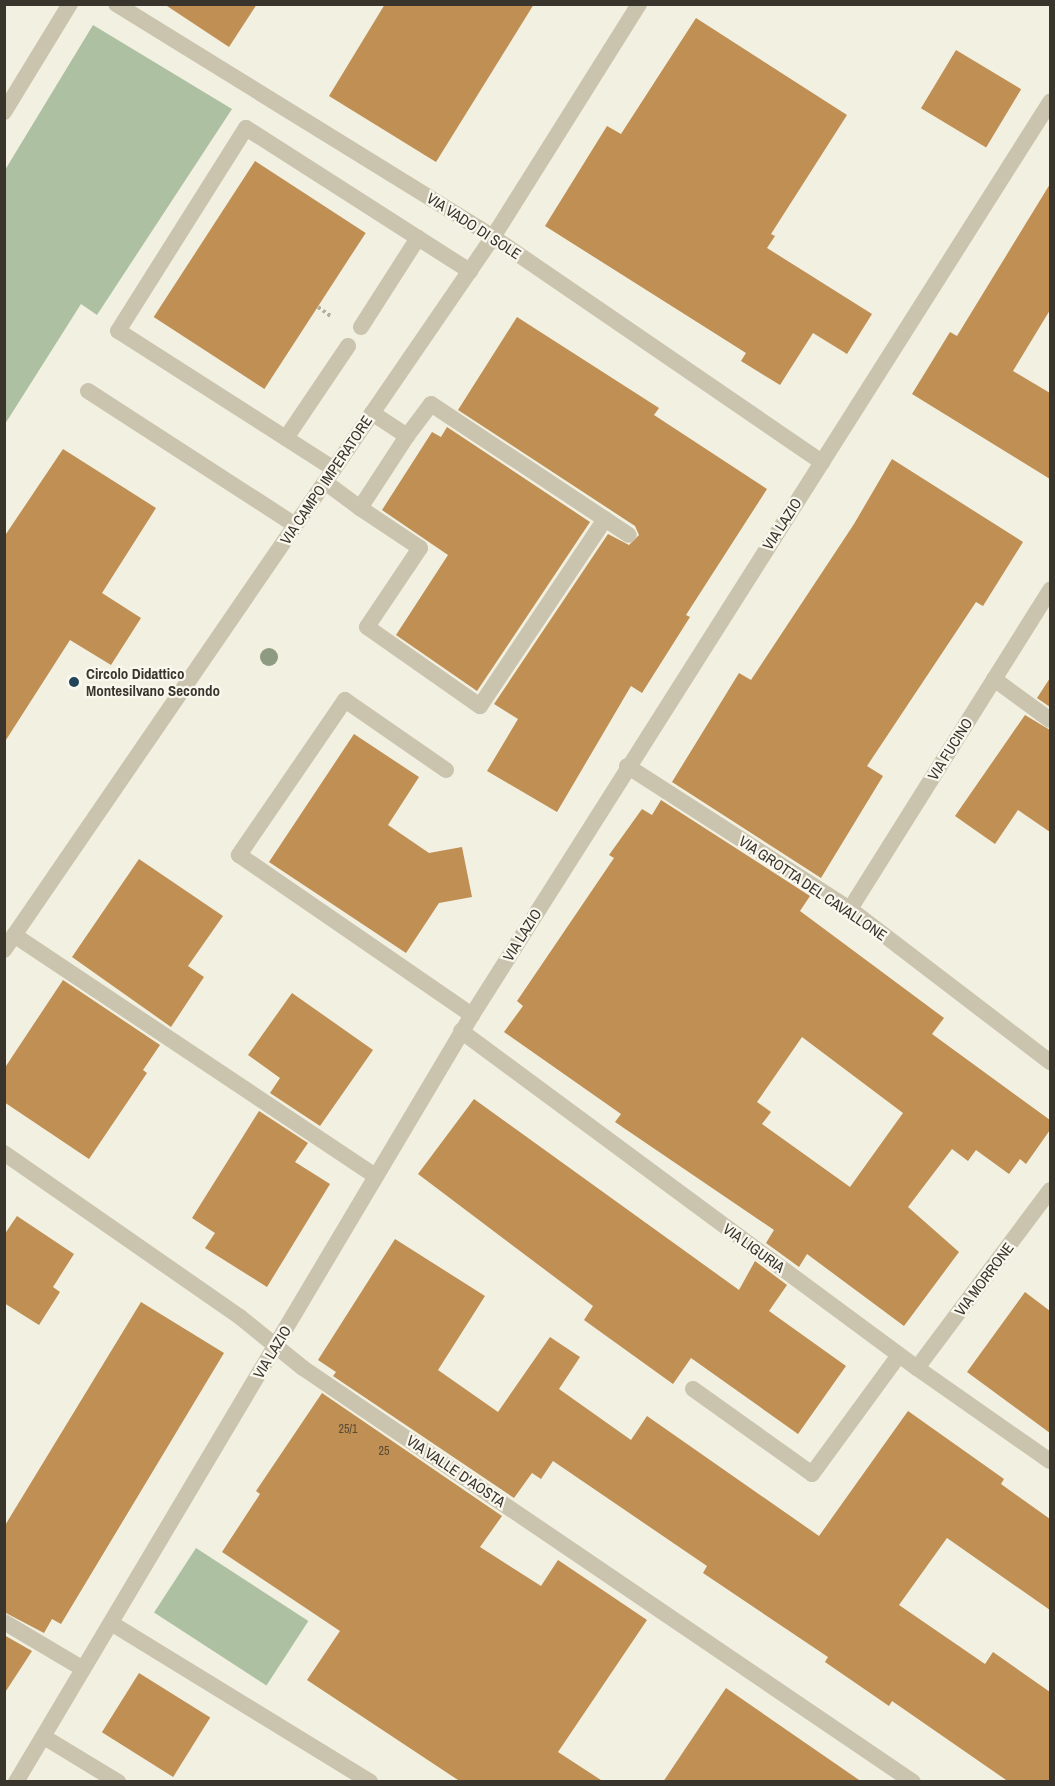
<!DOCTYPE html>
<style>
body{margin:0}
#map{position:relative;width:1055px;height:1786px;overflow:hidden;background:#f2f0e1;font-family:"Archivo Narrow",sans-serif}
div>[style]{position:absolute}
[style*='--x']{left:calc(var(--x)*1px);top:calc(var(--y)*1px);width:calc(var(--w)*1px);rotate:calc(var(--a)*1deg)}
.green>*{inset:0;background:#adc1a2;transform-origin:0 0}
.building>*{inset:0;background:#bf8f53;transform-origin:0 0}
.path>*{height:4px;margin-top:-2px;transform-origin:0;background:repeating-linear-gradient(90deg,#b6ae98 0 3px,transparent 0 6px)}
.service>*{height:16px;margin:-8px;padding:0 8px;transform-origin:8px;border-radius:8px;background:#cac3ae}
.minor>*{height:16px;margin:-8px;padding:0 8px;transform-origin:8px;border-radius:8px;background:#cac3ae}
.trees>*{width:18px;height:18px;margin:-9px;border-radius:50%;background:#8e9b80}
.dots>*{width:16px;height:16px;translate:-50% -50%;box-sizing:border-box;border:3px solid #faf8ee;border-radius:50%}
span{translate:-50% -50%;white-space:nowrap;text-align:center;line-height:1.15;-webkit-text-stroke:4.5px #faf8ee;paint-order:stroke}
.number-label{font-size:12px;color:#5a4b36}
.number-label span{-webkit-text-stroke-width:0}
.street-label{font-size:15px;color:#39342c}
.poi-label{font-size:15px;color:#39342c;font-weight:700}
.left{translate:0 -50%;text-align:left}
.frame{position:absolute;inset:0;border:6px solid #39342c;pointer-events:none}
</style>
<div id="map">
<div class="green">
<div style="clip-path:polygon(93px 25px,232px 109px,97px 315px,81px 304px,5px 424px,5px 170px)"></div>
<div style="left:196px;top:1548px;width:134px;height:77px;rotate:33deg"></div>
</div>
<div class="building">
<div style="clip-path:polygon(164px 4px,257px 4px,229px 47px)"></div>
<div style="clip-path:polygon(385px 4px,534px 4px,436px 162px,329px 96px)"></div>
<div style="clip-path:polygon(696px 18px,847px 115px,771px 234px,775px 236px,767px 248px,872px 314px,847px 354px,813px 333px,780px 385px,741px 361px,746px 353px,545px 226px,607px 126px,621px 134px)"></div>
<div style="left:956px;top:50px;width:76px;height:68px;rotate:31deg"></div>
<div style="left:255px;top:161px;width:132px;height:186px;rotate:33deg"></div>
<div style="clip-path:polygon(1050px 184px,1050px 310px,1013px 371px,1050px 393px,1050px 479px,912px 394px,950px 332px,957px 336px)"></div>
<div style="clip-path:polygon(517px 317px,659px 408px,654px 415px,767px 489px,686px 615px,690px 617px,642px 693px,631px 686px,557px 812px,487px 771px,518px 719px,494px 704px,608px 534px,629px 545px,639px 535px,635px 526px,458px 410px)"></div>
<div style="clip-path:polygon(447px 427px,590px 522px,477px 691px,396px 635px,448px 555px,382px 510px,432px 432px,441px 437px)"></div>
<div style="clip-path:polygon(63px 449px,156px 508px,102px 593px,141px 618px,111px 665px,70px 640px,4px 743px,4px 537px)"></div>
<div style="clip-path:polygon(892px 459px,1023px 542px,983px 606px,976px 602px,867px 766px,883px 776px,821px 878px,672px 782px,739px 673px,751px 680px,854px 524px)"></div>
<div style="clip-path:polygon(1050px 678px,1050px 707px,1037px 698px)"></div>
<div style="clip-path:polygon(1025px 715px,1050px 730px,1050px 832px,1018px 810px,995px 844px,955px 816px)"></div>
<div style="clip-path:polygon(354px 734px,419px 777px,388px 825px,429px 853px,462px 847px,472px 897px,439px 903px,406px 953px,269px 862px)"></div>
<div style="clip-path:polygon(evenodd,661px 800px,810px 896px,800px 911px,944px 1018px,932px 1034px,1050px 1120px,1050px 1130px,1026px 1164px,1020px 1159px,1009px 1174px,976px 1150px,968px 1161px,952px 1149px,908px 1207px,959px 1252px,904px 1326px,807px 1254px,799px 1267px,766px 1243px,774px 1230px,615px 1122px,621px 1114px,504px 1032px,523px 1006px,517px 1001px,614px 858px,609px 855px,642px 809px,652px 815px,661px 800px,802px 1037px,903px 1113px,850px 1187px,762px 1124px,771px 1112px,757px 1102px,802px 1037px)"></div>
<div style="clip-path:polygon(139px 859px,223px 916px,188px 966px,204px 977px,171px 1027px,72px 957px)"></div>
<div style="clip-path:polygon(63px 980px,160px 1045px,143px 1070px,147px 1073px,89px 1159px,4px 1102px,4px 1069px)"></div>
<div style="clip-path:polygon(292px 993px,373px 1050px,320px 1126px,270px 1093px,280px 1078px,248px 1055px)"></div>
<div style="clip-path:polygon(474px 1099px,739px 1290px,755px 1261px,787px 1285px,769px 1311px,846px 1366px,798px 1434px,691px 1358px,673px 1384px,584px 1320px,593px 1306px,418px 1174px)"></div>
<div style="clip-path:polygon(259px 1111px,308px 1143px,295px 1162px,330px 1184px,267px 1287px,205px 1248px,215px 1233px,192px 1218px)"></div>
<div style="clip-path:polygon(17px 1216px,74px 1254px,53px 1287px,60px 1292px,39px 1325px,4px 1303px,4px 1235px)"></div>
<div style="clip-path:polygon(395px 1239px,485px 1296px,438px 1370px,498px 1412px,550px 1337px,580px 1357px,559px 1389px,631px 1440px,647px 1416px,819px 1536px,908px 1411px,1004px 1479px,1001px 1484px,1050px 1519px,1050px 1610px,947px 1538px,899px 1605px,985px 1664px,993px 1652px,1050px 1692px,1050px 1782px,1009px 1782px,892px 1701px,889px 1706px,825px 1662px,828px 1657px,703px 1573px,707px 1566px,553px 1461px,541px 1479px,532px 1473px,514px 1498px,333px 1376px,336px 1372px,318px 1360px)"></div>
<div style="clip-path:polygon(1025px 1292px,1050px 1311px,1050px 1433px,967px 1372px)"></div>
<div style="clip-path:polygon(141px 1302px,224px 1353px,61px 1624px,52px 1619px,44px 1633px,4px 1612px,4px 1527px)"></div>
<div style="clip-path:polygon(322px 1393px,502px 1516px,480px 1547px,541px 1586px,558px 1560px,647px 1620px,558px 1752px,604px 1782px,461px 1782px,307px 1680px,340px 1631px,222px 1552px,260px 1494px,256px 1491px)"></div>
<div style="clip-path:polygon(4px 1635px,32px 1651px,4px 1694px)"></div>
<div style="left:139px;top:1673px;width:84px;height:70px;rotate:32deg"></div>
<div style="clip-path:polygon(726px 1688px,862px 1782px,663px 1782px)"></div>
</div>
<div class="path">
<div style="--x:318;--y:307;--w:17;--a:36"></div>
</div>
<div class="service">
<div style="--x:361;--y:327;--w:106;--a:-57.4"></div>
<div style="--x:88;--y:391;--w:247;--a:32.9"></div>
<div style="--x:372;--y:413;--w:42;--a:33.3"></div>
<div style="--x:407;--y:436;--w:40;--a:-53"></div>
<div style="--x:431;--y:404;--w:237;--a:33.5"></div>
<div style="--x:407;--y:436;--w:86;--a:123.1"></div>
<div style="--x:360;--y:508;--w:72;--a:33.7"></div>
<div style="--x:420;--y:548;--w:95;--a:123.9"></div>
<div style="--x:367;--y:627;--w:138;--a:35"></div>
<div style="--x:480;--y:706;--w:225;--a:-56.2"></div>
<div style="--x:286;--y:438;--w:111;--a:-56"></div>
<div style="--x:334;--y:469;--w:256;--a:-147.4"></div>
<div style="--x:118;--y:331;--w:240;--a:-57.8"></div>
<div style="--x:246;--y:128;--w:266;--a:32.6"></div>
<div style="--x:325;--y:482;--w:44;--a:36.6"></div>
<div style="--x:446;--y:770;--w:123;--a:-145.3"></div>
<div style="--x:345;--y:700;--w:188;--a:124.4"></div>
<div style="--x:239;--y:855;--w:283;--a:34.5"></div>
<div style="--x:14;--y:935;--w:435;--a:33.7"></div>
<div style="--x:693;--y:1389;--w:146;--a:35.5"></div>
<div style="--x:812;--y:1474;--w:147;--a:-53.8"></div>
</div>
<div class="minor">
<div style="--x:116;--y:4;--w:443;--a:31.7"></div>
<div style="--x:493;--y:237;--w:399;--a:34.4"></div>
<div style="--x:4;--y:112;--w:127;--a:-58.6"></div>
<div style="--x:994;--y:679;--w:69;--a:36.2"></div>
<div style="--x:627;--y:766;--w:265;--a:32.7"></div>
<div style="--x:850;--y:909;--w:252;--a:37.4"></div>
<div style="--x:850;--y:909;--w:377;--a:-57.9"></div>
<div style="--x:4;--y:950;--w:865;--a:-55.56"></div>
<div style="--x:493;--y:237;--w:275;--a:-57.9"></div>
<div style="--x:461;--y:1031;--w:567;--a:36.47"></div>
<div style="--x:917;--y:1368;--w:162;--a:35"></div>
<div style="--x:4;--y:1153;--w:287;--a:34.8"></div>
<div style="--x:240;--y:1317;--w:81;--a:39"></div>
<div style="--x:303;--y:1368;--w:737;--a:34.16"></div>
<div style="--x:917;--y:1368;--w:222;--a:-53.2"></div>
<div style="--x:4;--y:1622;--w:92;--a:30.7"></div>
<div style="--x:111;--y:1623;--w:304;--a:31.5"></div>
<div style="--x:44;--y:1737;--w:87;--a:31.3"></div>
<div style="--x:16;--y:1782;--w:892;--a:-59.27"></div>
<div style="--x:472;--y:1015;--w:1081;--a:-57.66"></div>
</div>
<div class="trees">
<div style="left:269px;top:657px"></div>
</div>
<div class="dots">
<div style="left:74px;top:682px;background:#234559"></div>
</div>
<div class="number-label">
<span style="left:348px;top:1430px">25/1</span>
<span style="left:384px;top:1452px">25</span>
</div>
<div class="street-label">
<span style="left:474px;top:226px;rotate:33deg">VIA VADO DI SOLE</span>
<span style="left:326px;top:480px;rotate:-56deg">VIA CAMPO IMPERATORE</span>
<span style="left:782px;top:524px;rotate:-57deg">VIA LAZIO</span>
<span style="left:950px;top:749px;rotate:-58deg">VIA FUCINO</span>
<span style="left:813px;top:888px;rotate:34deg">VIA GROTTA DEL CAVALLONE</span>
<span style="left:522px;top:935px;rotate:-58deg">VIA LAZIO</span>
<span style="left:754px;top:1248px;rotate:36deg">VIA LIGURIA</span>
<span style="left:984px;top:1279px;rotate:-53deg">VIA MORRONE</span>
<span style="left:272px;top:1352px;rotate:-59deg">VIA LAZIO</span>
<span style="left:456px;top:1471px;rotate:34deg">VIA VALLE D'AOSTA</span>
</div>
<div class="poi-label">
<span class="left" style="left:86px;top:682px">Circolo Didattico<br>Montesilvano Secondo</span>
</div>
<div class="frame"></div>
</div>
